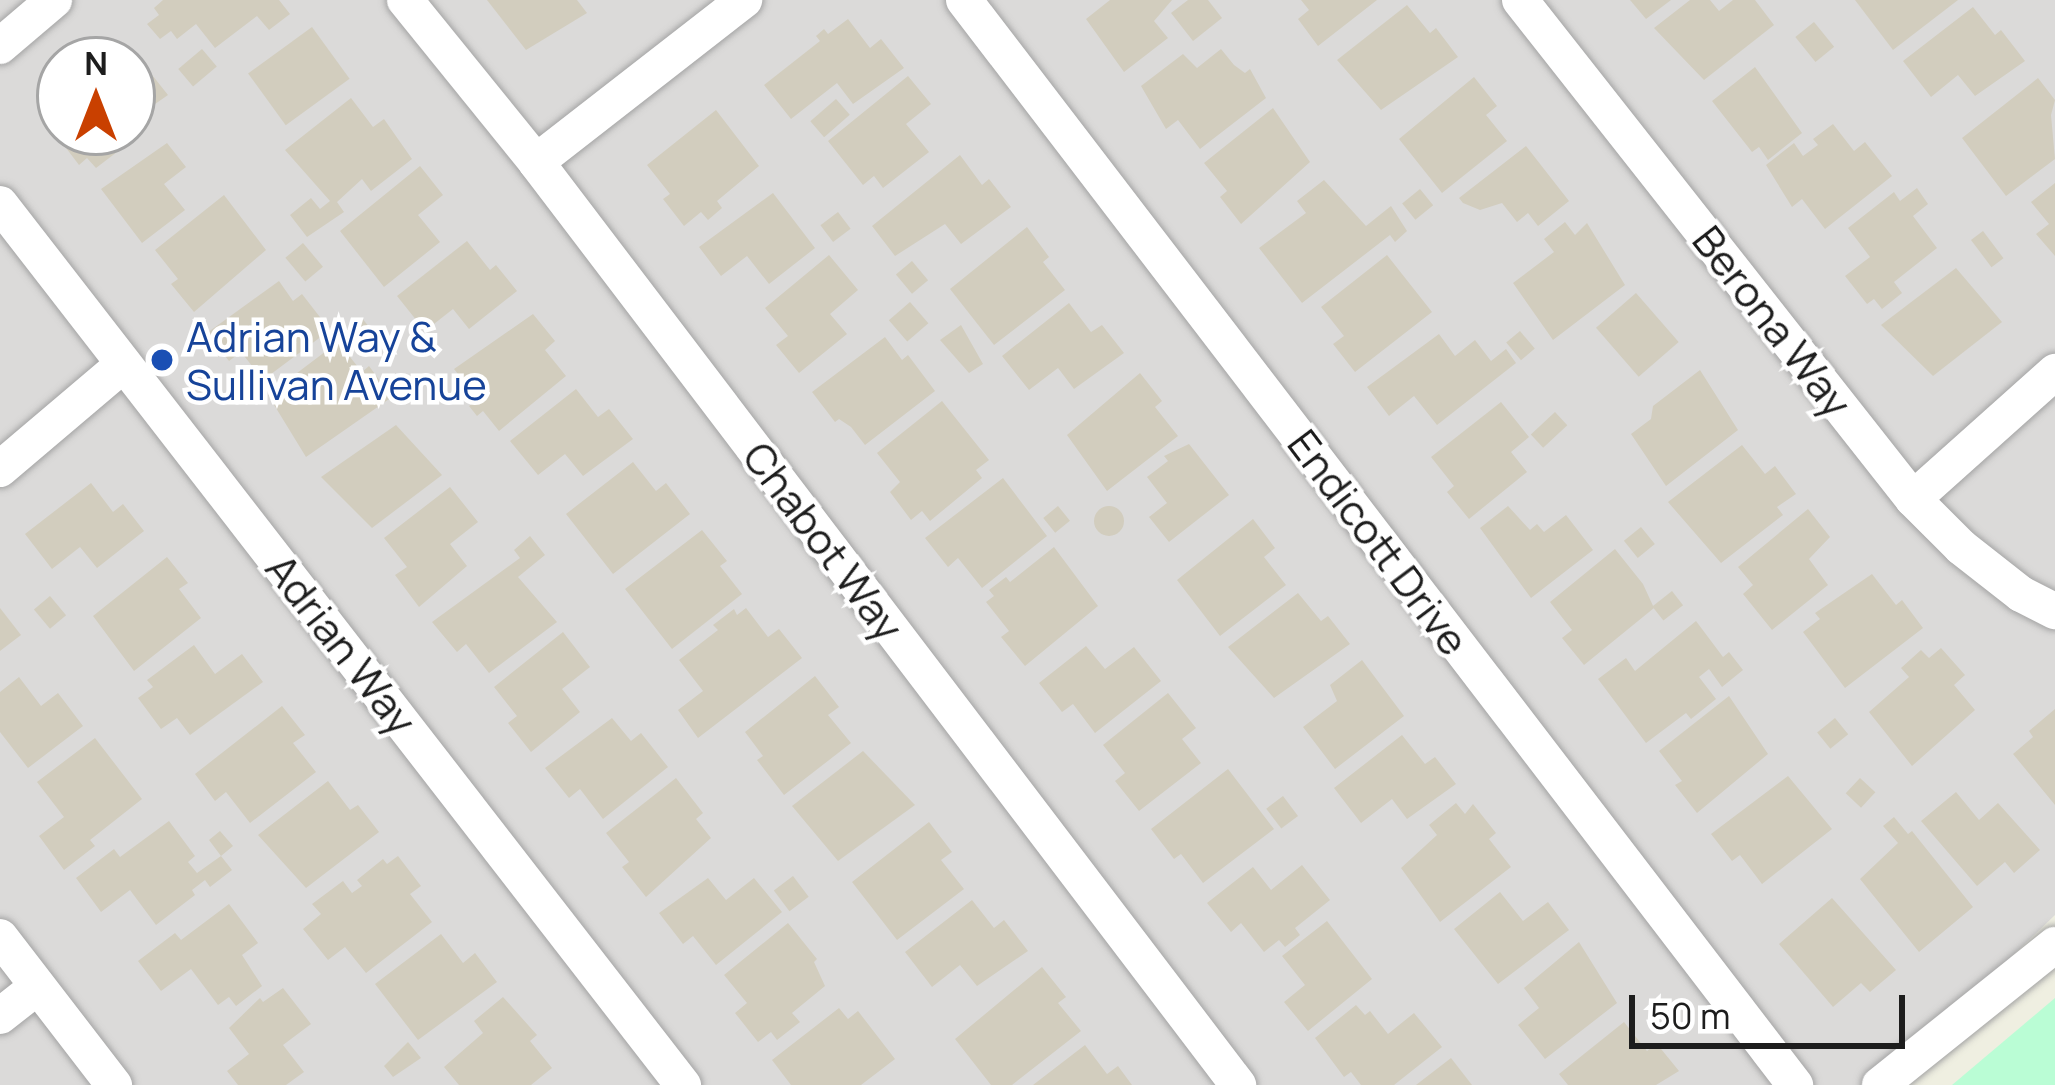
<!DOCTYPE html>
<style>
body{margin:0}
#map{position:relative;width:2055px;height:1085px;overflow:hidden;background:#efefe1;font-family:Manrope,sans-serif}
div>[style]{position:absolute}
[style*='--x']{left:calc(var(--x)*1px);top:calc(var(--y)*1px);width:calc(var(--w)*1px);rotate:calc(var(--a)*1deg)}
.residential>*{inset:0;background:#dbdad9}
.park>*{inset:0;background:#bafdd5}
.building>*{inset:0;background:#d2cdbe;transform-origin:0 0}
.round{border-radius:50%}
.roads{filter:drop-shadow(0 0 3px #a4a4a4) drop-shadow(0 0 3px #a4a4a4)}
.minor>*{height:36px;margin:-18px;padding:0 18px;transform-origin:18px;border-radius:18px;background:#fff}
.dots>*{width:33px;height:33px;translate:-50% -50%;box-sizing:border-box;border:6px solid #fff;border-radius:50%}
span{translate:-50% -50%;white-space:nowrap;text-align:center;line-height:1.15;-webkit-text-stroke:9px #fff;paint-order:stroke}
.street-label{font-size:42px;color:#1d1d1d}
.transit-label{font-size:42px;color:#164399}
.left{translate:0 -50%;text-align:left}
.north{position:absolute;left:36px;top:36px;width:120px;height:120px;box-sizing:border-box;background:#fff;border:3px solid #a5a5a5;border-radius:50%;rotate:0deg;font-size:33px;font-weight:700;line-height:48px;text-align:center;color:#1d1d1d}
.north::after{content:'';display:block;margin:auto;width:42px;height:54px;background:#c94000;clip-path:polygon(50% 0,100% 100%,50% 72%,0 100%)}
.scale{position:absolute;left:1629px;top:995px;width:276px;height:54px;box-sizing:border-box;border:6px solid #1d1d1d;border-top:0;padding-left:15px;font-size:36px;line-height:42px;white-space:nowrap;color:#1d1d1d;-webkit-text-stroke:9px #fff;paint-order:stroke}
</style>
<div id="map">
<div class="residential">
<div style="clip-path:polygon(evenodd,0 0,2055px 0,2055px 915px,1877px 1085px,0 1085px,0 0,60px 60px,132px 60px,132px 132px,60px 132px,60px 60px)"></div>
</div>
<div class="park">
<div style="clip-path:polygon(2055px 998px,2055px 1085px,1952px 1085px)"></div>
</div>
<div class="building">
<div style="clip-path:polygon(163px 0,279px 0,290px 14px,269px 30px,257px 16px,215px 48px,196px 24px,177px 39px,171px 31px,160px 39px,147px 24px,159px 15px,154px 8px)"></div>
<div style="clip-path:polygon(487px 0,577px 0,587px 13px,526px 50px)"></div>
<div style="clip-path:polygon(1110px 0,1172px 0,1154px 21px,1168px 38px,1124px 72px,1086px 19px)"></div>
<div style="clip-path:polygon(1188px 0,1208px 0,1222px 18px,1193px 41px,1171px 13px)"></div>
<div style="clip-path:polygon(1301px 0,1377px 0,1318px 46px,1298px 19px,1309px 10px)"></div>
<div style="clip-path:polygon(1630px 0,1671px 0,1646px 19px)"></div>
<div style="clip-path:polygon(1690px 0,1710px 0,1719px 11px,1733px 0,1755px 0,1774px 25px,1704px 80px,1654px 28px)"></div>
<div style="clip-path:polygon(1855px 0,1958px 0,1893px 50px)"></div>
<div style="clip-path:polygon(1407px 5px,1430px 33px,1436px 28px,1458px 57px,1381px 110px,1337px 60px)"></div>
<div style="clip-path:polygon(1973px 7px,1995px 35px,2001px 30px,2025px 61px,1975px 96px,1958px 75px,1931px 97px,1903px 61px)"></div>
<div style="clip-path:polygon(848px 19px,870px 48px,881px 39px,904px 68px,853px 104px,837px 83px,791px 119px,764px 85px,820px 41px,816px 36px,824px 29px,828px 34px)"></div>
<div style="left:1814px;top:22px;width:32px;height:24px;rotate:51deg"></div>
<div style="left:312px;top:27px;width:64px;height:79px;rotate:54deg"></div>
<div style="clip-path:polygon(129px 46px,168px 95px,132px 120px,132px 60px,96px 60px,112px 47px,118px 54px)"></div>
<div style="left:202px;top:49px;width:23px;height:31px;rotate:50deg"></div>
<div style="clip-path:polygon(1221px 49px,1234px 65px,1245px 73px,1250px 69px,1266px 98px,1200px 149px,1178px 120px,1166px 129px,1141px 86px,1183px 54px,1197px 68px)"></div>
<div style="clip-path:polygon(1755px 67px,1802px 133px,1768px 160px,1759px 147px,1752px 152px,1712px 101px)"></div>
<div style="clip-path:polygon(908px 76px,931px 104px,906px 124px,929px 152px,883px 188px,874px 176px,863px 185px,828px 141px)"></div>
<div style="clip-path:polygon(1474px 77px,1497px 106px,1486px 115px,1507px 141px,1442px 193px,1399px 139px)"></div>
<div style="clip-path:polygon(2038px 78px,2055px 100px,2051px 115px,2055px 159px,2006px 196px,1962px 138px)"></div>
<div style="clip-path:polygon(351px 98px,373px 127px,384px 119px,412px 159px,371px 191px,362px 179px,337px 202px,344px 212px,307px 237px,290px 215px,311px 198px,320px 209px,330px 201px,285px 150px)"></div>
<div style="left:836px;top:99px;width:21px;height:34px;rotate:49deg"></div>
<div style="clip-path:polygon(1273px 108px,1310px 162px,1241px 224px,1220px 197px,1227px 191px,1204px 163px)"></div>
<div style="clip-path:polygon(716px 110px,759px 166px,717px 201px,722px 208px,708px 220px,701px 212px,684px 226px,663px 199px,670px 194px,647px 165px)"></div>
<div style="clip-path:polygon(1833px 124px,1854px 151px,1865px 142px,1892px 176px,1825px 229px,1802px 199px,1792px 207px,1766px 165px,1794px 143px,1803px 156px,1818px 145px,1813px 139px)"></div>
<div style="clip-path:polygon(62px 132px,117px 132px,107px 140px,117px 152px,96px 168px,87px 158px,79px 165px,57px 136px)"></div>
<div style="clip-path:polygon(167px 143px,186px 167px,164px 184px,185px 210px,142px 243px,101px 189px)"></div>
<div style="clip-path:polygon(1526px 146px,1569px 201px,1538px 226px,1528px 213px,1517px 222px,1502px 203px,1480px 210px,1463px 203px,1459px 198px)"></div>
<div style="clip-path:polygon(960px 155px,982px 185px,989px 179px,1011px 207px,961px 244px,945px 224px,895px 256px,872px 226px)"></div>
<div style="clip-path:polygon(420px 166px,443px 195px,418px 215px,440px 242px,384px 287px,340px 231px)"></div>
<div style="clip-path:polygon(1324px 180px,1366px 226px,1391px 206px,1407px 231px,1395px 242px,1390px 235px,1302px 303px,1259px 248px,1306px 213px,1297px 201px)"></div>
<div style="clip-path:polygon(2055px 183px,2055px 256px,2036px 234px,2049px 224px,2031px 202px)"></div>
<div style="clip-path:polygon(1917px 188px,1928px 204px,1913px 216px,1937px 248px,1894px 282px,1902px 293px,1882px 309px,1874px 299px,1867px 304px,1845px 276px,1870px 257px,1848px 228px,1894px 192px,1900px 201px)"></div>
<div style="left:1420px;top:189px;width:21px;height:23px;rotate:51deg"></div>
<div style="clip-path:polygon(773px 193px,815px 248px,769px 284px,747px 256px,721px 276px,699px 247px)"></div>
<div style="clip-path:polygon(224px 195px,266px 250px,194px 312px,171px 284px,178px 279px,155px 250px)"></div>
<div style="left:838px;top:212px;width:21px;height:22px;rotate:53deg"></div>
<div style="clip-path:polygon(1565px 222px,1575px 235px,1587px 223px,1625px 285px,1553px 340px,1513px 283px,1554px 252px,1544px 239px)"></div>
<div style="clip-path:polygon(1027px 227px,1049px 257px,1043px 262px,1065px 290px,994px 345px,950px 289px)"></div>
<div style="left:1983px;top:231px;width:34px;height:15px;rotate:53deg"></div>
<div style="clip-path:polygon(467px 241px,490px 270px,496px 265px,517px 291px,469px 329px,453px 309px,425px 331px,397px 296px)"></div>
<div style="left:303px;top:243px;width:31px;height:23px;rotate:50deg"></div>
<div style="clip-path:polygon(829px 255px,858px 290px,830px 314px,847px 334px,799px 373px,776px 345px,788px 336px,765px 308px)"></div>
<div style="clip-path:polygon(1387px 255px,1432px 312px,1355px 372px,1333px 344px,1344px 336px,1321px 307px)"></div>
<div style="left:912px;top:261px;width:25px;height:21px;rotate:50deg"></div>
<div style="clip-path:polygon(1956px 268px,2002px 322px,1933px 376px,1881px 325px)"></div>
<div style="clip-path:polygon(279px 281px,293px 301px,302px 294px,330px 330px,263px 380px,241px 352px,229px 361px,207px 333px)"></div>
<div style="left:1636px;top:293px;width:65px;height:53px;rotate:49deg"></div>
<div style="left:910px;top:302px;width:28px;height:28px;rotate:49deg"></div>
<div style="clip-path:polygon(1069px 303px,1091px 332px,1102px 325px,1124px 353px,1074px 389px,1058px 368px,1029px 390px,1002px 356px)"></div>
<div style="clip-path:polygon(533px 314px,555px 341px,545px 350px,566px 376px,499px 431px,483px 411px,477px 416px,469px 406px,478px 399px,454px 369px)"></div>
<div style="left:362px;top:318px;width:24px;height:25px;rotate:52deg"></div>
<div style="clip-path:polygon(961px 325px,983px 364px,969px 373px,940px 340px)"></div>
<div style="left:1520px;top:331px;width:23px;height:18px;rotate:50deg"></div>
<div style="clip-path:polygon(1439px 334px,1455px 356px,1475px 340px,1491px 361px,1506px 349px,1516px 363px,1437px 425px,1414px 396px,1389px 416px,1367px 387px)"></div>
<div style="clip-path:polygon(885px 337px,902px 360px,908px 355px,935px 391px,865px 445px,851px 427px,839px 419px,835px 422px,812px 392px)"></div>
<div style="clip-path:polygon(338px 342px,362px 372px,369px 366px,392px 397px,306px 457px,268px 395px)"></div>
<div style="clip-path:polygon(1700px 370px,1738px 430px,1666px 486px,1631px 434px,1651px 419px,1653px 406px)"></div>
<div style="clip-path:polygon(1140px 373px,1162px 401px,1155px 407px,1178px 436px,1107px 491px,1067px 435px)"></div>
<div style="clip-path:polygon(576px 389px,598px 417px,609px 409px,633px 439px,583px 476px,565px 454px,538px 475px,510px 441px)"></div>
<div style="clip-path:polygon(942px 401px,989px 460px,976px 470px,982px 478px,930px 521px,922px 511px,911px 520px,890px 492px,900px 482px,877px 453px)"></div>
<div style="clip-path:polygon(1501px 402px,1529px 437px,1511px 452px,1527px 472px,1469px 519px,1447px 492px,1454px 486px,1431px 457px)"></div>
<div style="left:1555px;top:412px;width:18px;height:33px;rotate:47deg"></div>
<div style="clip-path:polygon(396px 425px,442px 475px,372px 528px,321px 477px)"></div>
<div style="clip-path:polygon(1189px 444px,1229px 495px,1169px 542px,1149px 517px,1167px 503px,1147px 477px,1168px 461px,1164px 456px)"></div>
<div style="clip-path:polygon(1742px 445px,1765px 474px,1775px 466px,1796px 494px,1777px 507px,1783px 515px,1721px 563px,1668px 502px)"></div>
<div style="clip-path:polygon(633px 462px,656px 491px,666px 483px,690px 514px,613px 574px,566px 514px)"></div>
<div style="clip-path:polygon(1003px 478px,1047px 536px,982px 588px,958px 558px,948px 567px,925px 538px)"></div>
<div style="clip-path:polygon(91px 483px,113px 512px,123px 504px,144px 531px,97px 568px,80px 547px,52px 569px,25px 534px)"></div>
<div style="clip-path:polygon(450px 487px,478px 522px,450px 544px,467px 566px,419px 607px,395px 575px,407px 567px,384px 538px)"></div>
<div class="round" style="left:1094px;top:506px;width:30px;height:30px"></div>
<div style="left:1058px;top:506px;width:19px;height:19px;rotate:51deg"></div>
<div style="clip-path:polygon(1508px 506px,1530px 530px,1537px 524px,1544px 532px,1566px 515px,1593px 550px,1531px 598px,1480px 528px)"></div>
<div style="clip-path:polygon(1808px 509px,1830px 537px,1809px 559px,1828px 585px,1772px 630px,1743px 594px,1753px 585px,1738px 567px)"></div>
<div style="clip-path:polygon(1253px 519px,1275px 548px,1264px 557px,1286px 585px,1220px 636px,1177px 580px)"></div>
<div style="left:1641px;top:527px;width:22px;height:22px;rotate:51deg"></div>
<div style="clip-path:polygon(702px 530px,727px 561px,720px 566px,742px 594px,672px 649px,625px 589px)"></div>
<div style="clip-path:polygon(530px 536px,545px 555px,518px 577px,557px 622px,489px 673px,466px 644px,457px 652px,432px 622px,520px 558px,514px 550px)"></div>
<div style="clip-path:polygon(1054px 547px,1098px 606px,1025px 666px,1001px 637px,1009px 631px,986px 602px,994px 596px,989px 590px,1006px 577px,1010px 582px)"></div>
<div style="clip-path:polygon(1615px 549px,1643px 584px,1654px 608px,1584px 665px,1562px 638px,1572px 630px,1550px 602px)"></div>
<div style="clip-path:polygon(167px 557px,188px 583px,179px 589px,201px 618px,134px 671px,93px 616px)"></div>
<div style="clip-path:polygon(1872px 574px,1896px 605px,1902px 600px,1923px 628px,1845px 688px,1803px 632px,1820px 619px,1815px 613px)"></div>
<div style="left:1672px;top:591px;width:18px;height:25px;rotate:52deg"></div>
<div style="clip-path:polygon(1298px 593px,1321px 621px,1328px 616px,1350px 644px,1274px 698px,1228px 647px)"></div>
<div style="left:50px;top:596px;width:25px;height:21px;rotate:50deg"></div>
<div style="clip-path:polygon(0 608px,21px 635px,0 651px)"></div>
<div style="clip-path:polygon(746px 608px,768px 637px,779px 629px,802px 658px,698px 738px,678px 710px,703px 691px,679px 660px,718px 630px,713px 625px,734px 609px,737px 615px)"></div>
<div style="clip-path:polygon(1696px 621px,1723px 657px,1729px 652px,1743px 670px,1722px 687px,1709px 669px,1699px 677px,1716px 699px,1691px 719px,1686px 713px,1646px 743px,1598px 679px,1626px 658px,1635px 671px)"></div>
<div style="clip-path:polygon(563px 632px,590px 667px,562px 689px,580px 712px,531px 752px,508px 723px,517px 716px,494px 687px)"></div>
<div style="clip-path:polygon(194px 645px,215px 674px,242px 654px,263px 682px,190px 735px,177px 718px,161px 729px,138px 698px,153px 687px,147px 680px)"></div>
<div style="clip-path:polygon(1086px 646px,1105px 669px,1134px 647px,1161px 681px,1095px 733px,1073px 704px,1062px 712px,1039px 683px)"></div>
<div style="clip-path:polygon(1941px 648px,1965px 675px,1954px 685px,1975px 710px,1912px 766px,1869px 712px,1909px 677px,1901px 668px,1921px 650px,1929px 658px)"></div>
<div style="clip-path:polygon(1362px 660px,1404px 716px,1335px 769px,1303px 727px,1337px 701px,1330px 685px)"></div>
<div style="clip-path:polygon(815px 676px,839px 707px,828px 715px,851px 743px,784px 795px,757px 760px,763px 756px,745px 732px)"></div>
<div style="clip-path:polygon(19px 677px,41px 706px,58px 693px,83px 726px,28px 768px,0 732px,0 692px)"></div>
<div style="clip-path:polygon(1168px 693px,1196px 728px,1182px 739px,1201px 763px,1139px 811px,1115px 781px,1125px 773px,1103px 745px)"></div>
<div style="clip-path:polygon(1729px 696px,1768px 754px,1697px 813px,1675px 785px,1682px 781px,1659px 751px)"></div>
<div style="clip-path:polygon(282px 706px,305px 735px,293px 743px,316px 772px,250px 823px,226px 792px,215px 801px,195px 774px)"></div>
<div style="clip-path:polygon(2055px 709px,2055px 805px,2013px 754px,2033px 737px,2029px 731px)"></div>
<div style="clip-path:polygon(612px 718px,631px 741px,641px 733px,668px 767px,603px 819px,580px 789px,569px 798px,545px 768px)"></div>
<div style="left:1835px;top:718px;width:21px;height:23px;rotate:51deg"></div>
<div style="clip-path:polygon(1402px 735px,1425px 764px,1435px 757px,1456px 784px,1407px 819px,1392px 799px,1361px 823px,1334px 788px)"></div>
<div style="clip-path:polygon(95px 738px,142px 799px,90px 840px,95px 846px,64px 870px,39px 836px,64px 817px,37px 782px)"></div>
<div style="clip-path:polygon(863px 751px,915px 805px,838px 861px,792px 806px)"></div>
<div style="clip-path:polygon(1228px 769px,1274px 829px,1203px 883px,1181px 854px,1174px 859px,1151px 829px)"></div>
<div style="clip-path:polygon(1788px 776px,1832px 829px,1762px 884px,1740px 855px,1732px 861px,1711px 834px)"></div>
<div style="clip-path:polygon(676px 778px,703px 813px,696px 819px,711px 838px,646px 897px,622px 867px,629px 862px,606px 833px)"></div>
<div style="left:1860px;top:778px;width:21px;height:21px;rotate:43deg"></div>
<div style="clip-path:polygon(328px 781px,350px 810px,358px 805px,379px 832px,306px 888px,258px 835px)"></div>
<div style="clip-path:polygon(1956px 792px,1979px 820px,1998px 803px,2040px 850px,2014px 873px,2005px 862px,1977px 886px,1921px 821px)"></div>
<div style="left:1283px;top:796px;width:25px;height:21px;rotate:53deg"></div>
<div style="clip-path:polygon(1456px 803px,1465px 814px,1473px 804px,1496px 833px,1489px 839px,1511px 867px,1440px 922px,1401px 868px,1437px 835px,1429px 825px)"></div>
<div style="clip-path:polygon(1894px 817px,1908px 834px,1912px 831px,1973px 907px,1919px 952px,1860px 879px,1898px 843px,1883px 826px)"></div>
<div style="clip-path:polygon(169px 821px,195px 856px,188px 862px,197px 873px,221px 856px,209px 840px,220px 831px,233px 846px,221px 856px,232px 870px,210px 887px,205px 880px,192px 890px,195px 895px,156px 925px,130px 890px,101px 912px,76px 878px,114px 849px,120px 857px)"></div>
<div style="clip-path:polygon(929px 822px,952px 852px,941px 860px,964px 889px,897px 940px,852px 882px)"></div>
<div style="clip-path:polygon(398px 856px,421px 886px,410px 894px,432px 922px,366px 973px,345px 947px,328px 960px,303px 929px,321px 914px,312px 904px,343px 881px,352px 893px,362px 886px,357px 880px,383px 859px,387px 864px)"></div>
<div style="clip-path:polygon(1302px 865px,1330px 900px,1295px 928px,1300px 935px,1285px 947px,1279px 940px,1264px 952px,1241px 923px,1231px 932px,1207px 903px,1253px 867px,1271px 890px)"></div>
<div style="left:793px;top:876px;width:26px;height:24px;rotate:53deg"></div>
<div style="clip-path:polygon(708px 878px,726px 900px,754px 878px,782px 912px,716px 965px,693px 936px,683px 944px,659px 913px)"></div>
<div style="clip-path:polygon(1500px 892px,1523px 921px,1548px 902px,1569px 930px,1498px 984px,1454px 929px)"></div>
<div style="clip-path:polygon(1832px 898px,1896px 970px,1870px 992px,1861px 983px,1833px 1007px,1779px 944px)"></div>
<div style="clip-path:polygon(972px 900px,994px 928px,1004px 920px,1028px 951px,977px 986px,960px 965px,932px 987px,905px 952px)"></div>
<div style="clip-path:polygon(229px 904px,258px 943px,242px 955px,262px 986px,236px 1006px,229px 997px,218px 1005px,191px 969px,161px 991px,138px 961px,175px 933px,181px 940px)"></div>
<div style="clip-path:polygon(1327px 921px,1372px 979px,1308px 1031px,1284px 1002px,1305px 985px,1282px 956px)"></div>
<div style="clip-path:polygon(788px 923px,817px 959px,814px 962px,825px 986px,792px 1013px,800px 1022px,777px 1040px,771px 1032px,758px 1042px,735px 1013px,747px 1003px,724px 975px)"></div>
<div style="clip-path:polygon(441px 934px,463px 963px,475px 953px,497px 982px,418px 1040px,375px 984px)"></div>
<div style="clip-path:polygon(1579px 942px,1617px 1003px,1545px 1059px,1518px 1025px,1539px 1008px,1524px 988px)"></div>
<div style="clip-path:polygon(1042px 967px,1066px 997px,1058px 1003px,1081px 1031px,1012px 1085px,991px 1085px,955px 1039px)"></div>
<div style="clip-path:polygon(283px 988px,311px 1024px,283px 1045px,304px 1072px,286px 1085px,238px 1085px,227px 1071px,249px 1054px,229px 1028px,260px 998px,263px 1002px)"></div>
<div style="clip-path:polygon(503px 997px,537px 1035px,530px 1041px,552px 1068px,531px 1085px,459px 1085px,444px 1067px,483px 1033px,474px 1021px)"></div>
<div style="clip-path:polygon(1356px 1005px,1365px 1015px,1370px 1011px,1388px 1034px,1414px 1013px,1442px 1047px,1394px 1085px,1361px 1085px,1351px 1072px,1344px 1077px,1315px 1038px)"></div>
<div style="clip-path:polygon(839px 1008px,848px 1019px,858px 1011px,895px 1059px,861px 1085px,791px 1085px,772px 1060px)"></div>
<div style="clip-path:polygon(1624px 1022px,1647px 1051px,1657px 1044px,1679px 1071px,1656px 1085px,1568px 1085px,1559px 1074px)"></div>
<div style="clip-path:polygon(408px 1042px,421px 1058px,393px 1077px,384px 1066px)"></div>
<div style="clip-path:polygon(1085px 1045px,1107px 1074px,1118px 1066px,1132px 1085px,1033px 1085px)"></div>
<div style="clip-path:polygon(1451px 1058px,1472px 1085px,1416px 1085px)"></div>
</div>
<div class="roads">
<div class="minor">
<div style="--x:405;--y:0;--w:208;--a:51"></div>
<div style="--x:536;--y:162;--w:1160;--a:52.74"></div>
<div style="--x:964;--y:0;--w:1367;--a:52.55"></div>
<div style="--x:1520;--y:0;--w:635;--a:51.78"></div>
<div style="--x:1913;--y:499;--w:68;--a:45"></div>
<div style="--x:1961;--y:547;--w:76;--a:38.1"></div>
<div style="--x:2021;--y:594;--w:38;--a:27"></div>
<div style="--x:0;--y:46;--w:71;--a:-40.4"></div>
<div style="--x:536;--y:162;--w:264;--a:-37.9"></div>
<div style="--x:0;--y:204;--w:1115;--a:52.22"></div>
<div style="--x:0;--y:469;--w:162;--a:-40.3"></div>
<div style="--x:1913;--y:499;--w:191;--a:-41.8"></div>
<div style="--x:0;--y:937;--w:187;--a:52.4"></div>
<div style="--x:0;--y:1016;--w:47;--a:-38.1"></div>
<div style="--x:1880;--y:1085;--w:224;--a:-38.7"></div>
</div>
</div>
<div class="dots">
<div style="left:162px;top:360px;background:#1a4fb4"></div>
</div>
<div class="street-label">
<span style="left:1773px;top:321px;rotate:52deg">Berona Way</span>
<span style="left:824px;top:541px;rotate:53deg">Chabot Way</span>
<span style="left:1379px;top:542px;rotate:53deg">Endicott Drive</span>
<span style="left:342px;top:644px;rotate:52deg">Adrian Way</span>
</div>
<div class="transit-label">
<span class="left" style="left:186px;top:360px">Adrian Way &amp;<br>Sullivan Avenue</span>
</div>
<div class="north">N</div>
<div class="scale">50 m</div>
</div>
